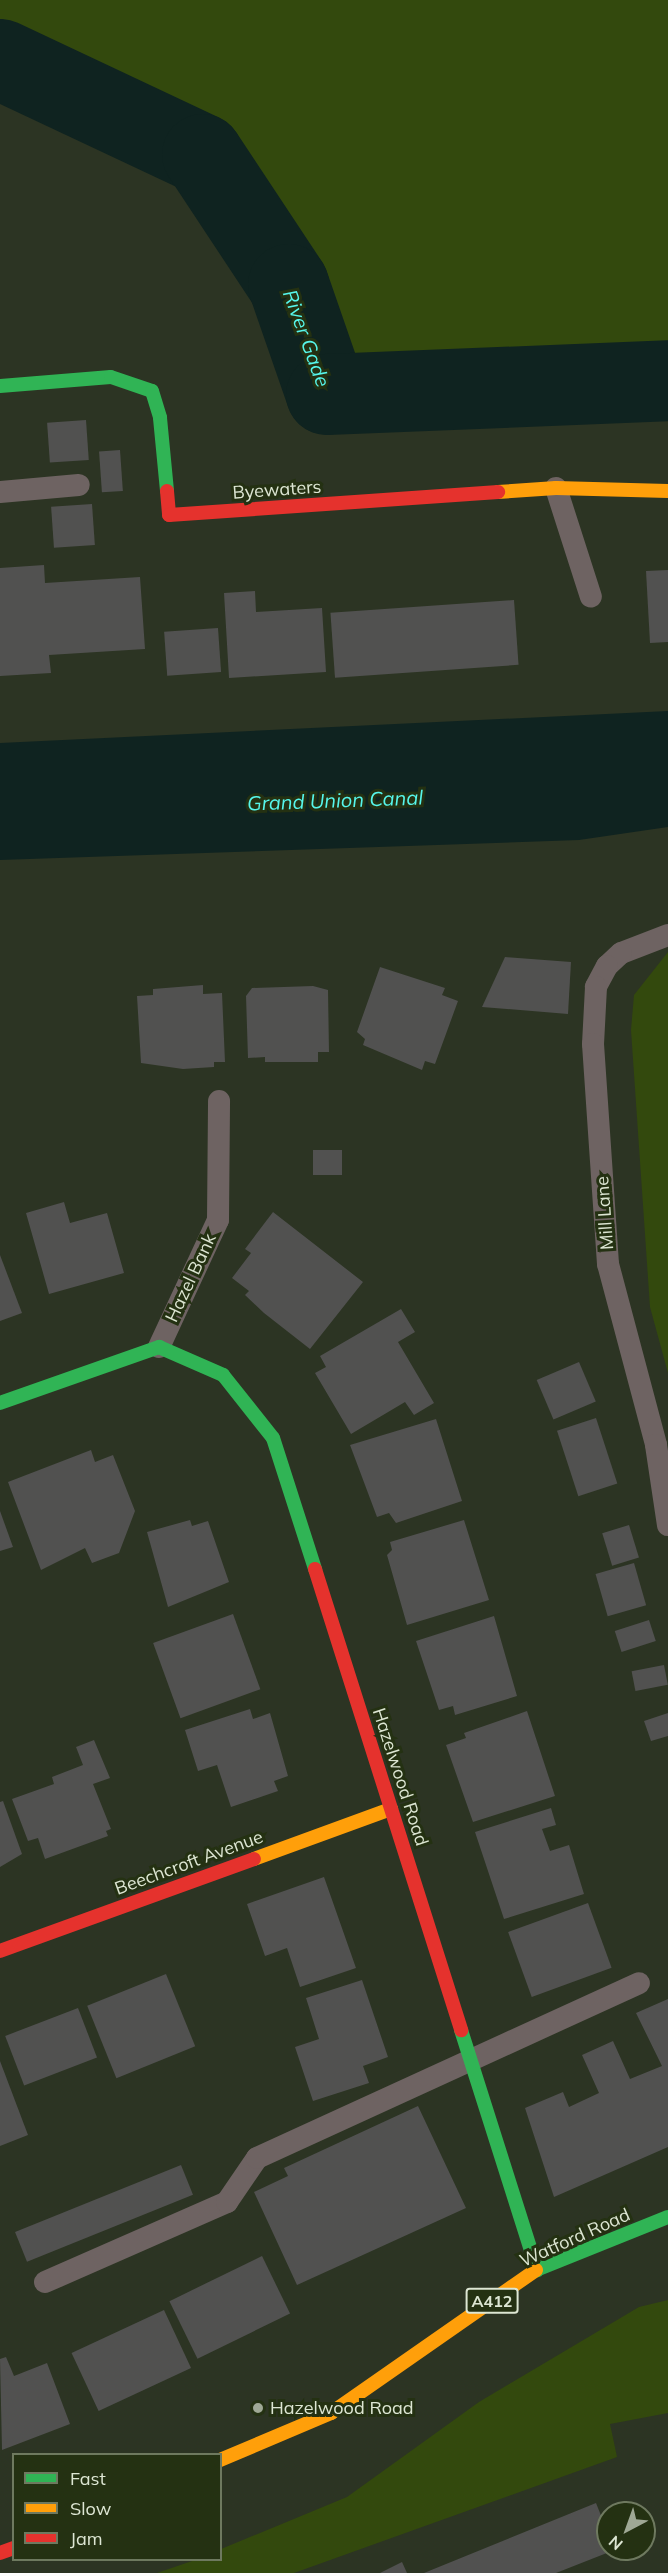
<!DOCTYPE html>
<style>
body{margin:0}
#map{position:relative;width:668px;height:2573px;overflow:hidden;background:#2c3423;font-family:Mulish,sans-serif}
div>[style]{position:absolute}
[style*='--x']{left:calc(var(--x)*1px);top:calc(var(--y)*1px);width:calc(var(--w)*1px);rotate:calc(var(--a)*1deg)}
.green>*{inset:0;background:#33490d}
.water>*{inset:0;background:#0f2320}
.river>*{height:81px;margin:-40.5px;padding:0 40.5px;transform-origin:40.5px;border-radius:40.5px;background:#0f2320}
.building>*{inset:0;background:#515150;transform-origin:0 0}
.lane>*{height:22px;margin:-11px;padding:0 11px;transform-origin:11px;border-radius:11px;background:#6e6362}
.fast>*{height:14px;margin:-7px;padding:0 7px;transform-origin:7px;border-radius:7px;background:#30b455}
.slow>*{height:14px;margin:-7px;padding:0 7px;transform-origin:7px;border-radius:7px;background:#ff9f0a}
.jam>*{height:14px;margin:-7px;padding:0 7px;transform-origin:7px;border-radius:7px;background:#e5322d}
.dots>*{width:16px;height:16px;translate:-50% -50%;box-sizing:border-box;border:3px solid #243112;border-radius:50%}
span{translate:-50% -50%;white-space:nowrap;text-align:center;line-height:1.15;-webkit-text-stroke:6px #243112;paint-order:stroke}
.shield-label span{padding:2px 4px;background:#243112;border:2px solid;border-radius:4px;-webkit-text-stroke-width:0}
.shield-label{font-size:16px;color:#dde6d3;font-weight:700}
.street-label{font-size:18px;color:#dde6d3}
.poi-label{font-size:18px;color:#dde6d3}
.left{translate:0 -50%;text-align:left}
.water-label{font-size:20px;color:#56f6eb;font-style:italic}
.legend{position:absolute;left:12px;top:2453px;width:210px;height:108px;box-sizing:border-box;background:#243112;border:2px solid #6e795f;margin:0;padding:8px 10px;list-style:none;font-size:18px;color:#dde6d3}
.legend li{display:flex;align-items:center;gap:12px;height:30px}
.legend b{width:30px;border:2px solid #6e795f}
.north{position:absolute;left:596px;top:2501px;width:60px;height:60px;box-sizing:border-box;background:#243112;border:2px solid #6e795f;border-radius:50%;rotate:221deg;font-size:16px;font-weight:700;line-height:24px;text-align:center;color:#dde6d3}
.north::after{content:'';display:block;margin:auto;width:21px;height:27px;background:#9fa895;clip-path:polygon(50% 0,100% 100%,50% 72%,0 100%)}
</style>
<div id="map">
<div class="green">
<div style="clip-path:polygon(0 0,668px 0,668px 380px,326px 394px,288px 284px,202px 154px,0 59px)"></div>
<div style="clip-path:polygon(668px 952px,668px 1373px,650px 1307px,631px 1030px,634px 995px)"></div>
<div style="clip-path:polygon(668px 2300px,668px 2413px,610px 2424px,617px 2457px,294px 2573px,157px 2573px,195px 2560px,220px 2560px,221px 2549px,347px 2497px,479px 2402px,639px 2307px)"></div>
</div>
<div class="water">
<div style="clip-path:polygon(668px 711px,668px 827px,579px 840px,0 860px,0 743px)"></div>
</div>
<div class="river">
<div style="--x:0;--y:59;--w:223;--a:25.2"></div>
<div style="--x:202;--y:154;--w:156;--a:56.5"></div>
<div style="--x:288;--y:284;--w:116;--a:70.9"></div>
<div style="--x:326;--y:394;--w:342;--a:-2.3"></div>
</div>
<div class="building">
<div style="left:86px;top:420px;width:40px;height:39px;rotate:86deg"></div>
<div style="left:120px;top:450px;width:41px;height:21px;rotate:86deg"></div>
<div style="left:92px;top:504px;width:41px;height:41px;rotate:86deg"></div>
<div style="clip-path:polygon(44px 565px,45px 583px,140px 577px,145px 649px,49px 655px,51px 673px,0 676px,0 568px)"></div>
<div style="clip-path:polygon(668px 570px,668px 642px,650px 643px,646px 571px)"></div>
<div style="clip-path:polygon(255px 591px,256px 612px,322px 608px,326px 672px,229px 678px,224px 593px)"></div>
<div style="left:514px;top:600px;width:65px;height:184px;rotate:86deg"></div>
<div style="left:218px;top:628px;width:44px;height:54px;rotate:86deg"></div>
<div style="clip-path:polygon(505px 957px,571px 962px,568px 1014px,482px 1007px)"></div>
<div style="clip-path:polygon(380px 967px,445px 988px,442px 995px,458px 1001px,435px 1064px,425px 1061px,422px 1070px,363px 1045px,365px 1039px,357px 1032px)"></div>
<div style="clip-path:polygon(203px 985px,203px 994px,222px 993px,225px 1062px,214px 1062px,214px 1067px,183px 1069px,141px 1063px,137px 996px,153px 995px,153px 989px)"></div>
<div style="clip-path:polygon(313px 986px,328px 990px,329px 1052px,318px 1052px,318px 1062px,265px 1062px,265px 1057px,248px 1058px,246px 996px,252px 988px)"></div>
<div style="left:313px;top:1150px;width:29px;height:25px"></div>
<div style="clip-path:polygon(64px 1202px,70px 1223px,107px 1213px,124px 1273px,49px 1294px,26px 1213px)"></div>
<div style="clip-path:polygon(273px 1212px,363px 1282px,310px 1349px,264px 1313px,245px 1295px,249px 1291px,232px 1278px,251px 1253px,245px 1249px)"></div>
<div style="clip-path:polygon(0 1255px,22px 1313px,0 1321px)"></div>
<div style="clip-path:polygon(401px 1309px,415px 1332px,398px 1342px,434px 1403px,414px 1415px,405px 1402px,351px 1434px,315px 1373px,326px 1367px,320px 1356px)"></div>
<div style="left:579px;top:1362px;width:43px;height:46px;rotate:67deg"></div>
<div style="left:596px;top:1418px;width:69px;height:41px;rotate:72deg"></div>
<div style="clip-path:polygon(436px 1419px,462px 1501px,396px 1523px,389px 1513px,377px 1517px,350px 1445px)"></div>
<div style="clip-path:polygon(91px 1450px,95px 1462px,113px 1455px,135px 1511px,119px 1553px,92px 1563px,85px 1548px,41px 1570px,8px 1482px)"></div>
<div style="clip-path:polygon(0 1511px,13px 1547px,0 1551px)"></div>
<div style="clip-path:polygon(190px 1520px,192px 1526px,208px 1521px,229px 1582px,168px 1607px,147px 1532px)"></div>
<div style="clip-path:polygon(464px 1520px,489px 1600px,407px 1625px,387px 1555px,392px 1550px,390px 1542px)"></div>
<div style="left:629px;top:1525px;width:34px;height:28px;rotate:73deg"></div>
<div style="left:634px;top:1563px;width:44px;height:40px;rotate:74deg"></div>
<div style="left:233px;top:1614px;width:80px;height:85px;rotate:70deg"></div>
<div style="clip-path:polygon(494px 1616px,517px 1696px,455px 1715px,453px 1706px,439px 1710px,416px 1641px)"></div>
<div style="left:649px;top:1620px;width:22px;height:36px;rotate:72deg"></div>
<div style="left:664px;top:1665px;width:20px;height:33px;rotate:79deg"></div>
<div style="clip-path:polygon(250px 1709px,253px 1719px,270px 1713px,288px 1776px,274px 1781px,278px 1791px,231px 1807px,217px 1765px,198px 1771px,185px 1730px)"></div>
<div style="clip-path:polygon(527px 1711px,555px 1796px,473px 1822px,446px 1745px,466px 1738px,464px 1733px)"></div>
<div style="clip-path:polygon(668px 1713px,668px 1736px,651px 1741px,644px 1721px)"></div>
<div style="clip-path:polygon(94px 1740px,110px 1778px,93px 1784px,111px 1829px,106px 1831px,108px 1836px,45px 1859px,38px 1838px,28px 1841px,12px 1799px,54px 1784px,52px 1777px,83px 1765px,76px 1747px)"></div>
<div style="clip-path:polygon(3px 1801px,22px 1854px,0 1867px,0 1802px)"></div>
<div style="clip-path:polygon(551px 1808px,556px 1825px,542px 1829px,550px 1851px,569px 1845px,584px 1894px,504px 1919px,475px 1832px)"></div>
<div style="clip-path:polygon(324px 1877px,356px 1968px,300px 1987px,287px 1948px,265px 1956px,247px 1904px)"></div>
<div style="left:588px;top:1903px;width:69px;height:85px;rotate:70deg"></div>
<div style="left:166px;top:1974px;width:78px;height:85px;rotate:68deg"></div>
<div style="clip-path:polygon(362px 1980px,388px 2057px,363px 2066px,369px 2083px,313px 2101px,295px 2047px,319px 2039px,306px 1998px)"></div>
<div style="clip-path:polygon(668px 1999px,668px 2147px,554px 2197px,525px 2108px,563px 2092px,569px 2107px,599px 2093px,582px 2055px,613px 2041px,630px 2079px,662px 2066px,636px 2013px)"></div>
<div style="left:78px;top:2008px;width:53px;height:78px;rotate:69deg"></div>
<div style="clip-path:polygon(0 2061px,28px 2135px,0 2146px)"></div>
<div style="clip-path:polygon(418px 2106px,466px 2208px,297px 2285px,254px 2192px,288px 2176px,284px 2168px)"></div>
<div style="left:181px;top:2165px;width:32px;height:179px;rotate:68deg"></div>
<div style="left:262px;top:2256px;width:64px;height:103px;rotate:64deg"></div>
<div style="left:164px;top:2310px;width:64px;height:102px;rotate:65deg"></div>
<div style="clip-path:polygon(6px 2357px,14px 2376px,47px 2363px,70px 2424px,2px 2450px,0 2359px)"></div>
<div style="clip-path:polygon(596px 2503px,608px 2533px,608px 2549px,617px 2549px,556px 2573px,424px 2573px)"></div>
<div style="clip-path:polygon(402px 2562px,407px 2573px,380px 2573px)"></div>
</div>
<div class="lane">
<div style="--x:556;--y:488;--w:114;--a:72.2"></div>
<div style="--x:0;--y:492;--w:79;--a:-5.1"></div>
<div style="--x:668;--y:935;--w:50;--a:159"></div>
<div style="--x:621;--y:953;--w:19;--a:137"></div>
<div style="--x:607;--y:966;--w:24;--a:118"></div>
<div style="--x:596;--y:987;--w:57;--a:93"></div>
<div style="--x:593;--y:1044;--w:221;--a:86.1"></div>
<div style="--x:608;--y:1264;--w:187;--a:75.1"></div>
<div style="--x:656;--y:1445;--w:81;--a:81.5"></div>
<div style="--x:159;--y:1347;--w:140;--a:-65.1"></div>
<div style="--x:218;--y:1220;--w:119;--a:-89.5"></div>
<div style="--x:45;--y:2282;--w:199;--a:-23.7"></div>
<div style="--x:227;--y:2202;--w:53;--a:-55.7"></div>
<div style="--x:257;--y:2158;--w:420;--a:-24.6"></div>
</div>
<div class="fast">
<div style="--x:0;--y:386;--w:111;--a:-4.6"></div>
<div style="--x:111;--y:377;--w:43;--a:18.9"></div>
<div style="--x:152;--y:391;--w:28;--a:73"></div>
<div style="--x:160;--y:418;--w:73;--a:84.5"></div>
<div style="--x:0;--y:1403;--w:169;--a:-19.4"></div>
<div style="--x:159;--y:1347;--w:70;--a:23.6"></div>
<div style="--x:223;--y:1375;--w:80;--a:51.6"></div>
<div style="--x:273;--y:1438;--w:138;--a:72.2"></div>
<div style="--x:461;--y:2030;--w:252;--a:72.4"></div>
<div style="--x:536;--y:2270;--w:142;--a:-21.9"></div>
</div>
<div class="slow">
<div style="--x:498;--y:492;--w:58;--a:-3.9"></div>
<div style="--x:556;--y:488;--w:112;--a:1.5"></div>
<div style="--x:254;--y:1859;--w:146;--a:-20.1"></div>
<div style="--x:220;--y:2460;--w:121;--a:-22.9"></div>
<div style="--x:331;--y:2413;--w:250;--a:-34.9"></div>
</div>
<div class="jam">
<div style="--x:167;--y:491;--w:24;--a:85"></div>
<div style="--x:169;--y:515;--w:330;--a:-4"></div>
<div style="--x:315;--y:1569;--w:484;--a:72.4"></div>
<div style="--x:0;--y:1951;--w:270;--a:-19.9"></div>
<div style="--x:0;--y:2553;--w:15;--a:-20"></div>
</div>
<div class="dots">
<div style="left:258px;top:2408px;background:#9fa895"></div>
</div>
<div class="shield-label">
<span style="left:492px;top:2301px">A412</span>
</div>
<div class="street-label">
<span style="left:277px;top:490px;rotate:-4deg">Byewaters</span>
<span style="left:605px;top:1213px;rotate:-94deg">Mill Lane</span>
<span style="left:191px;top:1278px;rotate:-65deg">Hazel Bank</span>
<span style="left:400px;top:1777px;rotate:72deg">Hazelwood Road</span>
<span style="left:189px;top:1863px;rotate:-20deg">Beechcroft Avenue</span>
<span style="left:575px;top:2238px;rotate:-24deg">Watford Road</span>
</div>
<div class="poi-label">
<span class="left" style="left:270px;top:2408px">Hazelwood Road</span>
</div>
<div class="water-label">
<span style="left:307px;top:338px;rotate:70deg">River Gade</span>
<span style="left:335px;top:800px;rotate:-2deg">Grand Union Canal</span>
</div>
<ul class="legend">
<li><b style="height:8px;background:#30b455"></b>Fast</li>
<li><b style="height:8px;background:#ff9f0a"></b>Slow</li>
<li><b style="height:8px;background:#e5322d"></b>Jam</li>
</ul>
<div class="north">N</div>
</div>
